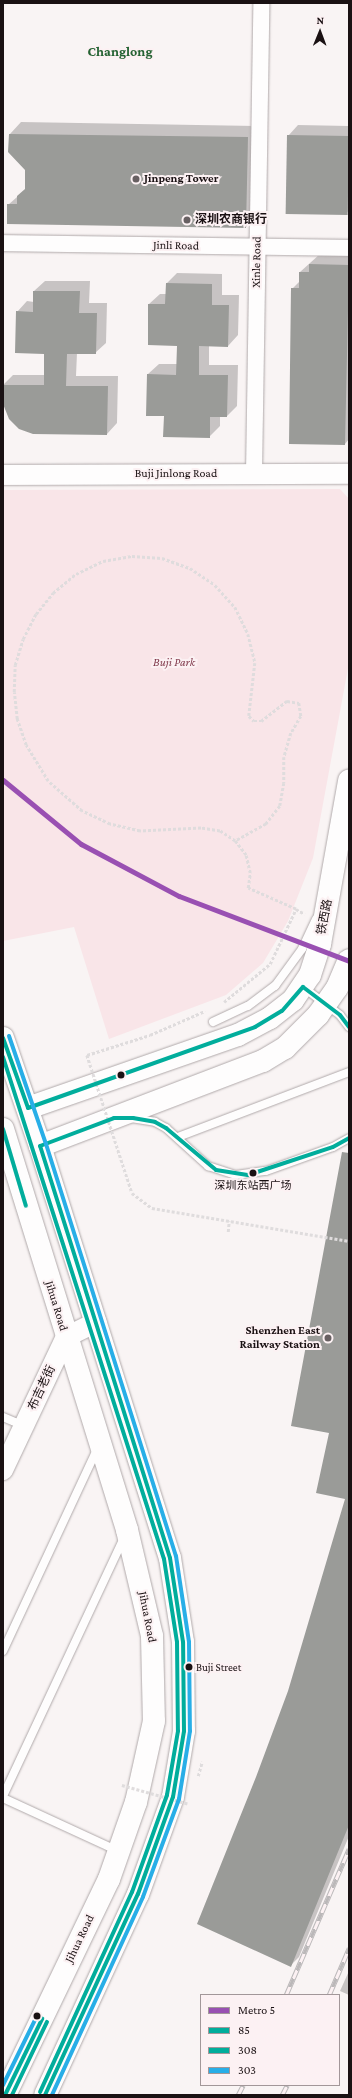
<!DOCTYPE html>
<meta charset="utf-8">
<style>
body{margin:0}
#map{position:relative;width:352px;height:2098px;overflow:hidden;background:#f9f4f4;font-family:"Crimson Pro","Noto Sans SC",serif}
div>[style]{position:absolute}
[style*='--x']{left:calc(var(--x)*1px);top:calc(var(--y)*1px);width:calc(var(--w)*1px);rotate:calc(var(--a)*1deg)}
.green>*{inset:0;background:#f9e5e8}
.shadow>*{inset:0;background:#0003}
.building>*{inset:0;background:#9a9b98;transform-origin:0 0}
.path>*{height:2.5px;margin-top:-1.25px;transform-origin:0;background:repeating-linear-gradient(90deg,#dfdcdd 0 3px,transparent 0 5px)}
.roads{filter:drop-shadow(0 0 1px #b0a9aa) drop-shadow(0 0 1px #b0a9aa)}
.service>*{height:8px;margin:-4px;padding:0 4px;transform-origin:4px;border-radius:4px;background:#fefdfd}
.minor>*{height:16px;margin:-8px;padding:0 8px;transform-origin:8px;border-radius:8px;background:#fefdfd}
.tertiary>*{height:20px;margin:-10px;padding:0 10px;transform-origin:10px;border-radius:10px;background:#fefdfd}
.secondary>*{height:22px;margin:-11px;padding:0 11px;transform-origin:11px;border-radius:11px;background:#fefdfd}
.primary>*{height:22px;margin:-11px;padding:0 11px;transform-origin:11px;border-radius:11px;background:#fefdfd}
.rail>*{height:4.5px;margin-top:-2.25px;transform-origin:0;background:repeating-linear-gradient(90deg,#fcf1f3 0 9px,#bbb8b9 0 18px);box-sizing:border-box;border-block:1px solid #bbb8b9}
.path-bridge>*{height:2.5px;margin-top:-1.25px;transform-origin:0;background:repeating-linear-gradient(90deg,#dfdcdd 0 3px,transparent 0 5px)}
.bus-1>*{height:4px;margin:-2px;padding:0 2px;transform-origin:2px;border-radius:2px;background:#01ad9c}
.bus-2>*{height:4px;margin:-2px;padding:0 2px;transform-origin:2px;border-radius:2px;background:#01ad9c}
.bus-3>*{height:4px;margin:-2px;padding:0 2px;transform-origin:2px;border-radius:2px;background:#28aee7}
.metro-1>*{height:5px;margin:-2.5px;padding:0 2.5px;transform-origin:2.5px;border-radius:2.5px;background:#9950b2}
.dots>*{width:11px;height:11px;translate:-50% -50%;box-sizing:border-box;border:2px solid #fcf1f3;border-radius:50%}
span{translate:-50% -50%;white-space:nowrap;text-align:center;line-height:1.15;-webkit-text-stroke:4px #fcf1f3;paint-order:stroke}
.bus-label{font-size:11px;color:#1a1113}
.left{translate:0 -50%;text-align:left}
.poi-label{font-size:12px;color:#1a1113;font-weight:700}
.right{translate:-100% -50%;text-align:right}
.street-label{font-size:12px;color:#1a1113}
.park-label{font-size:12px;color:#80394b;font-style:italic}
.quarter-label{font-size:14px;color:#256333;font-weight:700}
.frame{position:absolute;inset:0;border:4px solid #1a1113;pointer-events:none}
.legend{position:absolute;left:200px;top:1994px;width:140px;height:92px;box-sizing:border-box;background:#fcf1f3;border:1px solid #a29799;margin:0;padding:5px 7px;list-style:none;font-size:12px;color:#1a1113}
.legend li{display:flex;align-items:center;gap:8px;height:20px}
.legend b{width:20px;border:1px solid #a29799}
.north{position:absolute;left:300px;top:12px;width:40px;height:40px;-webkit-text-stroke:3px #fcf1f3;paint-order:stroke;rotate:1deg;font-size:11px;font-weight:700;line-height:16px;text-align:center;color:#1a1113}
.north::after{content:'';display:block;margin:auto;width:14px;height:18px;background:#1a1113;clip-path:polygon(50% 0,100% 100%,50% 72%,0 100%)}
</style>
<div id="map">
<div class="green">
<div style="clip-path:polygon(340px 489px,349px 499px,349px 663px,313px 858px,288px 921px,263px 963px,226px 995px,109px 1039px,74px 927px,3px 941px,3px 490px)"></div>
</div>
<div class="shadow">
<div style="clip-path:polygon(21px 122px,259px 126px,258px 215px,246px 227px,8px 205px,26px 189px,26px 169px,10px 134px)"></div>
<div style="clip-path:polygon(298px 125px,349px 126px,349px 214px,288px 136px)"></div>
<div style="clip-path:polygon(320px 254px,349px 255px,349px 439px,345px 444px,292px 289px,300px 281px,300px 272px)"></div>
<div style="clip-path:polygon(177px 273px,222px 274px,222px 295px,239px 295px,238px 335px,228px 346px,209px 345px,209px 365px,238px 365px,237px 406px,227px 416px,220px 416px,220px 426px,209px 437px,165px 415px,148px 374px,159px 364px,177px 364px,178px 345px,149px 304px,160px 294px,166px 294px,167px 283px)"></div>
<div style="clip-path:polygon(45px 281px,90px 281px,89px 303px,107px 303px,106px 343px,95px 353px,77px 353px,76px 376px,118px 376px,117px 423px,107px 434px,3px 402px,3px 385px,13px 375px,45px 375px,45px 353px,17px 312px,27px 301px,34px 302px,34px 291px)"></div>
<div style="clip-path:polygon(349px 1159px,349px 1836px,299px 1957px,291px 1965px,257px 1777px,289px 1691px,346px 1498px,330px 1432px)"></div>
<div style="clip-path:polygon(349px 1971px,349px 1995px,340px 1991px)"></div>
</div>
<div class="building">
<div style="clip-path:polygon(9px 134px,248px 137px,246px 228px,7px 224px,7px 204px,17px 204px,17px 196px,25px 189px,25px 170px,8px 152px)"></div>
<div style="left:287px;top:135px;width:62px;height:79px;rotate:1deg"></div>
<div style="clip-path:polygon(309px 264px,349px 265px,345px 445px,289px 444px,291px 288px,299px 288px,299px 272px,309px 272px)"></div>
<div style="clip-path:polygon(166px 283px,212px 284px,212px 305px,229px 305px,228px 347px,199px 346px,199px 375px,228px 375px,227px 417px,210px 417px,210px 438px,163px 437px,164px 416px,146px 416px,147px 374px,176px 375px,177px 346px,148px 345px,148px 304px,165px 304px)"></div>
<div style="clip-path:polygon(33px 291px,80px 291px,79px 313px,97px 313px,96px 354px,67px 354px,66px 386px,108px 386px,107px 435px,33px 434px,19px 429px,9px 419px,3px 404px,3px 385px,44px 385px,44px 354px,15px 353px,16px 311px,33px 312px)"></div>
<div style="clip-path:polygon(342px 1152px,349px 1153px,349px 1825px,291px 1967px,197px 1924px,256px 1777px,288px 1691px,345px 1499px,316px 1493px,329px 1433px,291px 1426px)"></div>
</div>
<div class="path">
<div style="--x:296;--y:909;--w:10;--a:29"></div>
<div style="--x:224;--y:1002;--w:60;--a:-39.6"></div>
<div style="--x:270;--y:964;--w:61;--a:-64.7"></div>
<div style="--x:296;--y:909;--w:52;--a:-156.4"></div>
<div style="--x:248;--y:888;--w:15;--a:-82"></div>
<div style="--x:250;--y:873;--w:18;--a:-103"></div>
<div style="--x:246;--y:855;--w:18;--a:-128"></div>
<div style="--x:235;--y:841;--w:18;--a:-146"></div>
<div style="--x:220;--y:831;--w:19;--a:-171"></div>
<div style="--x:201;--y:828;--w:61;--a:177.2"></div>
<div style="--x:140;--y:831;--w:31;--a:-167"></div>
<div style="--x:110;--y:824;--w:31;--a:-155"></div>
<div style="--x:82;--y:811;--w:45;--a:-138.6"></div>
<div style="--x:48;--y:781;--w:42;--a:-121.4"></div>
<div style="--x:26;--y:745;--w:28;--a:-109"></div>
<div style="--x:17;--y:719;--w:27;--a:-96"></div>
<div style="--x:14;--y:692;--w:27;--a:-88"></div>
<div style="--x:15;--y:665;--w:27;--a:-73"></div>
<div style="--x:23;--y:639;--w:28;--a:-63"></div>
<div style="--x:36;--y:614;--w:27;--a:-51"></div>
<div style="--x:53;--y:593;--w:30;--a:-40"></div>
<div style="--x:76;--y:574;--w:30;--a:-26"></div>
<div style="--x:103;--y:561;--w:29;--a:-10"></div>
<div style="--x:132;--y:556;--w:30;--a:4"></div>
<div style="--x:162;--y:558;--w:30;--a:20"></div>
<div style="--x:190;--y:568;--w:30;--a:34"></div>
<div style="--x:215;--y:585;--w:30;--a:48"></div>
<div style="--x:235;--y:607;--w:30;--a:64"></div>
<div style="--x:248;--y:634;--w:30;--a:76"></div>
<div style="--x:255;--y:663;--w:53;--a:96.5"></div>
<div style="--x:249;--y:716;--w:7;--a:45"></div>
<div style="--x:254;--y:721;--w:7;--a:0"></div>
<div style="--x:261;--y:721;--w:33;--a:-38"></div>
<div style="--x:287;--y:701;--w:12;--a:9"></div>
<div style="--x:299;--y:703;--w:13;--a:81"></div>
<div style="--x:301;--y:716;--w:20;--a:120"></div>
<div style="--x:291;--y:733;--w:25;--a:106"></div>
<div style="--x:284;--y:757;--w:26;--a:90"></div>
<div style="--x:284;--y:783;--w:23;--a:100"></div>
<div style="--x:280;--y:806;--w:23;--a:128"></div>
<div style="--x:266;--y:824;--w:35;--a:151"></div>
<div style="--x:87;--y:1055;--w:66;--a:-17.6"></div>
<div style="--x:150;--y:1035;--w:60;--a:-23.6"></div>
<div style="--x:228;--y:1232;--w:11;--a:-85"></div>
<div style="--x:198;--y:1776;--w:15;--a:-74"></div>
</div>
<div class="roads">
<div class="service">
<div style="--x:303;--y:987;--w:46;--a:37.1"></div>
<div style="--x:340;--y:1015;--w:15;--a:53"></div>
<div style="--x:213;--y:1022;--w:38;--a:-25"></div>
<div style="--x:248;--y:1006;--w:34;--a:-37"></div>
<div style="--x:275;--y:986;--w:46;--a:-53.9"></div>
<div style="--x:302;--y:949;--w:33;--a:-65"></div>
<div style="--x:131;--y:1118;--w:24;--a:9"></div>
<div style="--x:155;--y:1122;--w:13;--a:29"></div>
<div style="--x:166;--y:1128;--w:57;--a:42.1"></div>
<div style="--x:208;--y:1166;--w:29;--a:18"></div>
<div style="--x:236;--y:1175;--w:30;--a:-8"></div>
<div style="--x:266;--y:1171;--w:71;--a:-19.7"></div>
<div style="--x:333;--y:1147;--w:18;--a:-29"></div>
<div style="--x:178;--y:1137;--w:183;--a:-20.8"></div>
<div style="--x:3;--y:1417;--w:23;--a:23"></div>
<div style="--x:3;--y:1651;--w:223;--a:-65"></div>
<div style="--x:3;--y:1796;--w:285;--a:-64.9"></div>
<div style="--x:3;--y:1798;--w:127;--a:24.7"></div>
</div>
<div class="minor">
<div style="--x:3;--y:243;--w:346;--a:0.8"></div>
<div style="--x:254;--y:474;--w:471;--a:-89.1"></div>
</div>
<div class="tertiary">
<div style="--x:3;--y:475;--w:346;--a:-0.2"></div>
<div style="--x:3;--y:1470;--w:147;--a:-64.7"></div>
<div style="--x:66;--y:1337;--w:34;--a:-26"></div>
</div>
<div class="secondary">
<div style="--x:28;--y:1108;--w:222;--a:-19.2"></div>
<div style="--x:238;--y:1035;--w:36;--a:-28"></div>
<div style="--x:270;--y:1018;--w:29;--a:-38"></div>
<div style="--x:293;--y:1000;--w:30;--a:-56"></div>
<div style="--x:310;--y:975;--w:33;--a:-72"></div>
<div style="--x:320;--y:944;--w:166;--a:-79.9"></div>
<div style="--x:40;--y:1146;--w:239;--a:-20.9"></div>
<div style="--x:263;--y:1061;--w:26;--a:-31"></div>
<div style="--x:285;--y:1048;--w:47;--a:-45"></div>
<div style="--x:318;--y:1015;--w:33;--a:-55"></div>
<div style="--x:337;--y:988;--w:30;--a:-67"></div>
</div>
<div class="primary">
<div style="--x:3;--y:1038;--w:114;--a:71.1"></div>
<div style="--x:40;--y:1146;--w:432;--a:72.5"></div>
<div style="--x:170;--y:1558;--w:85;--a:81.2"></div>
<div style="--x:183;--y:1642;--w:89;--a:89.4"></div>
<div style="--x:184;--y:1731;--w:67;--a:99.5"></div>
<div style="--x:173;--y:1797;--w:103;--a:109.8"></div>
<div style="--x:138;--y:1894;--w:221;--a:114.8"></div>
<div style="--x:3;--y:1129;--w:420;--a:72.8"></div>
<div style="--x:127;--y:1530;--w:109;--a:76.7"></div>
<div style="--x:152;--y:1636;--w:85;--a:88.7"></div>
<div style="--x:154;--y:1721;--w:83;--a:102.5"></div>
<div style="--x:136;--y:1802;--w:82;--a:109.3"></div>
<div style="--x:109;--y:1879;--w:240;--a:115.7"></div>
</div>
</div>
<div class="rail">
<div style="--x:286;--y:1995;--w:159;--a:-66.7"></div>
<div style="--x:329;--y:1995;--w:51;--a:-66.9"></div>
<div style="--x:238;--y:2095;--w:11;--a:-63"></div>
<div style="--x:282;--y:2095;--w:11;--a:-63"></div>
</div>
<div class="path-bridge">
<div style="--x:87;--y:1055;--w:145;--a:71.9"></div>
<div style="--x:132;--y:1193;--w:25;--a:37"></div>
<div style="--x:152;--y:1208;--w:200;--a:9.5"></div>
<div style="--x:122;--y:1785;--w:70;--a:15.8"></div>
</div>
<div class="bus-1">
<div style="--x:3;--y:1038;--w:74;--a:70.3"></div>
<div style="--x:28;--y:1108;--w:241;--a:-19.6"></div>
<div style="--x:255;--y:1027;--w:31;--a:-31"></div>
<div style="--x:282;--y:1011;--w:32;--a:-49"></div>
<div style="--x:303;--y:987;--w:46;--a:37.1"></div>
<div style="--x:340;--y:1015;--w:15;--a:53"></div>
<div style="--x:3;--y:1129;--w:80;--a:73.4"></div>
<div style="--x:5;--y:2095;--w:85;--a:-64"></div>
<div style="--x:45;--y:2095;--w:221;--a:-65.2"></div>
<div style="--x:138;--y:1894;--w:103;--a:-70.2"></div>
<div style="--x:173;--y:1797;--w:67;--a:-80.5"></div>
<div style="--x:184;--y:1731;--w:89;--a:-90.6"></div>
<div style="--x:183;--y:1642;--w:85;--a:-98.8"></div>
<div style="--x:170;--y:1558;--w:432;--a:-107.5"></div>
<div style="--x:40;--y:1146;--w:79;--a:-20.7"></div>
<div style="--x:114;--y:1118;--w:19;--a:0"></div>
<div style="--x:133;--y:1118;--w:22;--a:10"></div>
<div style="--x:155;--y:1122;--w:13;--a:29"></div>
<div style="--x:166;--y:1128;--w:65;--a:40"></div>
<div style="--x:216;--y:1170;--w:32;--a:9"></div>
<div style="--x:248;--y:1175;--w:89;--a:-18.2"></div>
<div style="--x:333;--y:1147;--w:18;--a:-29"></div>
</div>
<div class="bus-2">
<div style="--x:3;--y:1057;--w:527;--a:72.22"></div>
<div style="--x:164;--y:1559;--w:84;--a:81.1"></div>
<div style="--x:177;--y:1642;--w:89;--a:89.4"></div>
<div style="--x:178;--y:1731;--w:65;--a:99.8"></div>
<div style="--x:167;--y:1795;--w:103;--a:109.8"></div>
<div style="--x:132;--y:1892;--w:220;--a:114.7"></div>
<div style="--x:12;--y:2095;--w:81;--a:-64.4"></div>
</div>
<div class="bus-3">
<div style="--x:9;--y:1036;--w:114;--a:71.1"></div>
<div style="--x:46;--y:1144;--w:432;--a:72.5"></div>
<div style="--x:176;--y:1556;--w:87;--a:81.4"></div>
<div style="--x:189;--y:1642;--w:89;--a:89.4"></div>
<div style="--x:190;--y:1731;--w:69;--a:99.2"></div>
<div style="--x:179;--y:1799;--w:104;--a:110.2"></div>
<div style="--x:143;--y:1897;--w:218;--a:114.7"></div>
<div style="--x:3;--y:2085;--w:77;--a:-63.8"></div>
</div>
<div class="metro-1">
<div style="--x:3;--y:780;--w:101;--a:39.4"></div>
<div style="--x:81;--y:844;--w:111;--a:28"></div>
<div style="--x:179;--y:896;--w:182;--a:20.9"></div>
</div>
<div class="dots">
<div style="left:136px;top:179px;background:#686062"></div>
<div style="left:187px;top:220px;background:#686062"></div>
<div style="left:121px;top:1075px;background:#1a1113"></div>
<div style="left:253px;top:1173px;background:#1a1113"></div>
<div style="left:328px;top:1338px;background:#686062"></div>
<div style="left:189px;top:1667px;background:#1a1113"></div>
<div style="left:37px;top:2016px;background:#1a1113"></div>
</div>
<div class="bus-label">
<span style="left:253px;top:1185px">深圳东站西广场</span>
<span class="left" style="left:196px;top:1667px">Buji Street</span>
</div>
<div class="poi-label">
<span class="left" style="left:144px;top:179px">Jinpeng Tower</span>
<span class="left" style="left:195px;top:220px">深圳农商银行</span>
<span class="right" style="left:320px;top:1338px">Shenzhen East<br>Railway Station</span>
</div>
<div class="street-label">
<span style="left:176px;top:246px;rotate:1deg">Jinli Road</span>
<span style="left:257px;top:262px;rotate:-89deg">Xinle Road</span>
<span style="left:176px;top:474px">Buji Jinlong Road</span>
<span style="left:325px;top:917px;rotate:-79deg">铁西路</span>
<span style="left:56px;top:1306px;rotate:73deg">Jihua Road</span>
<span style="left:42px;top:1388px;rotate:-65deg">布吉老街</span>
<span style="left:147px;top:1617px;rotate:79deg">Jihua Road</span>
<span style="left:80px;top:1939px;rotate:-64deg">Jihua Road</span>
</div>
<div class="park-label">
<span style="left:174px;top:663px">Buji Park</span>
</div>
<div class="quarter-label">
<span style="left:120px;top:51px">Changlong</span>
</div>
<div class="frame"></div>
<ul class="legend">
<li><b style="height:5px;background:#9950b2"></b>Metro 5</li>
<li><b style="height:5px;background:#01ad9c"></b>85</li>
<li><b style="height:5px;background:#01ad9c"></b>308</li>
<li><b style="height:5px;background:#28aee7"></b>303</li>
</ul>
<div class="north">N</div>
</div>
